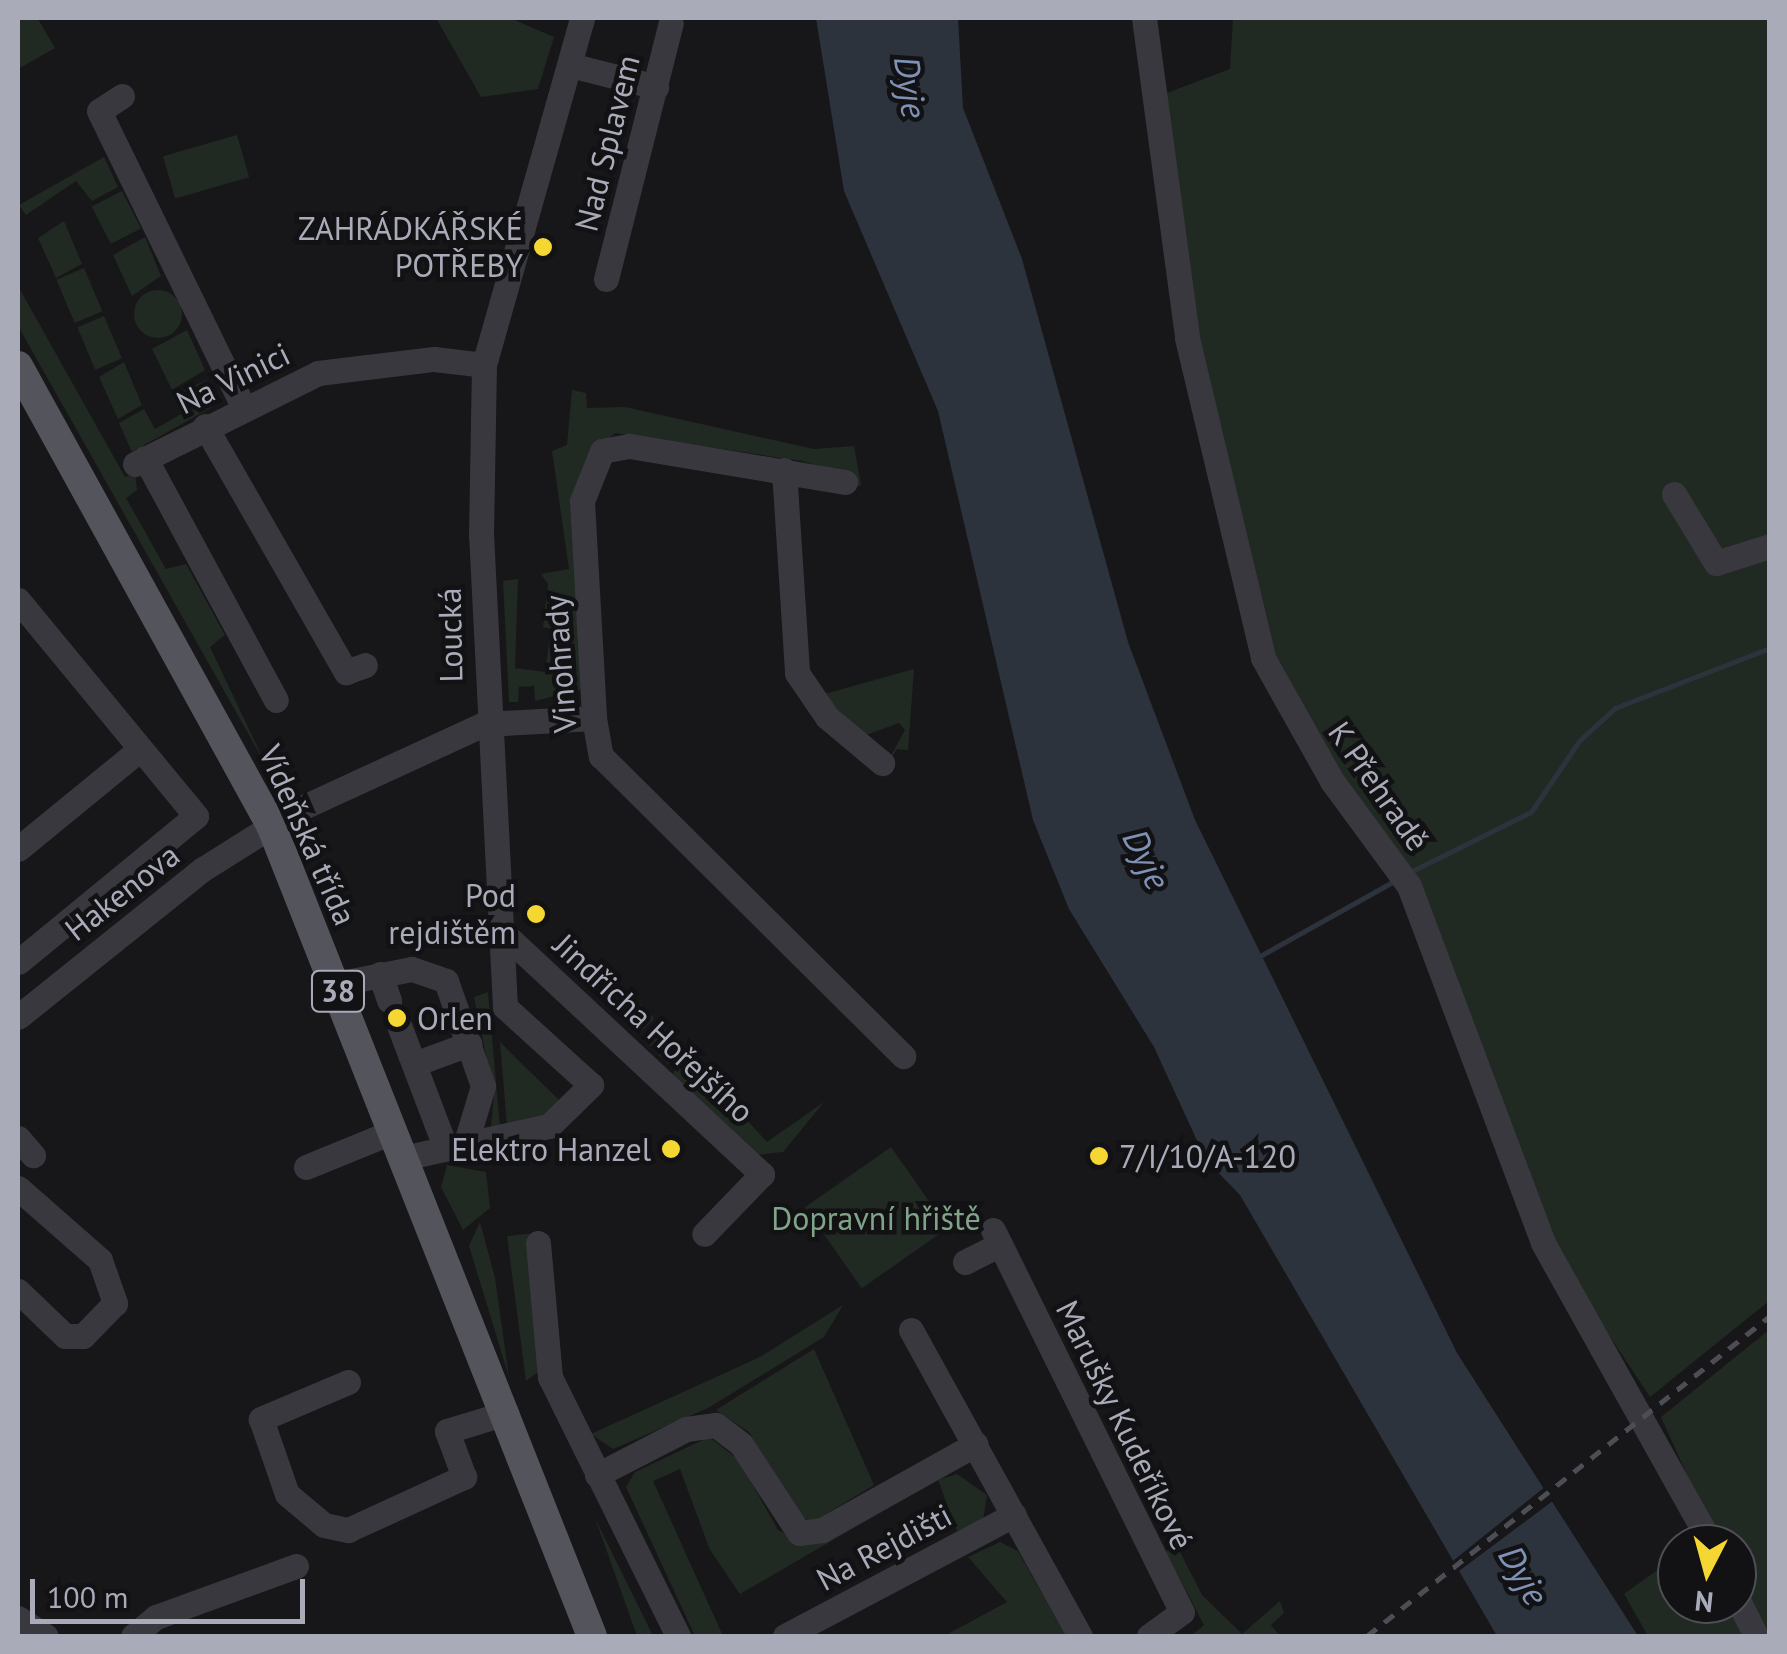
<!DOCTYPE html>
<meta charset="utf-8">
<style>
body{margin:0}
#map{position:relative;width:1787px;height:1654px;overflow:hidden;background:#171719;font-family:"PT Sans",sans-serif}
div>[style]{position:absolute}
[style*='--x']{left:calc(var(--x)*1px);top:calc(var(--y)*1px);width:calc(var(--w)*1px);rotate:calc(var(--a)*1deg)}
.green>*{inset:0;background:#212923;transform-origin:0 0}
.round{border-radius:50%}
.water>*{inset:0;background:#2d333d}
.pier>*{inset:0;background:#171719}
.stream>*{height:5px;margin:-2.5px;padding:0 2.5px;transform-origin:2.5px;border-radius:2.5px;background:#2d333d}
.minor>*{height:25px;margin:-12.5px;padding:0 12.5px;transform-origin:12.5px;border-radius:12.5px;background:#38383e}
.major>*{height:30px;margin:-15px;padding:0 15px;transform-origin:15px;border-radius:15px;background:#54545d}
.rail>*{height:5px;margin-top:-2.5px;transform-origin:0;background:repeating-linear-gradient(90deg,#4d4d55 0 12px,transparent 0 22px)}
.dots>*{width:28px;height:28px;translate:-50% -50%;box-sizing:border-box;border:5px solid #121214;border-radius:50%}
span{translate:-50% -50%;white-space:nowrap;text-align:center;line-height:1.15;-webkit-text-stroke:9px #121214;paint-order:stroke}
.shield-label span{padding:2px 8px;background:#121214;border:2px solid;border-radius:8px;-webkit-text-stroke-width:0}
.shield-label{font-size:30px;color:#a9abb9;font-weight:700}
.street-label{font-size:32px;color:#a9abb9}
.poi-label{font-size:32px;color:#a9abb9}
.right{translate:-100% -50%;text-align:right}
.left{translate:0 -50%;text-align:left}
.park-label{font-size:32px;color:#80a489}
.water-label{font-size:35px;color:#7f92b5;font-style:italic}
.frame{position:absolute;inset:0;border:20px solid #a9abb9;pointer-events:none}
.north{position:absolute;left:1657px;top:1524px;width:100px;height:100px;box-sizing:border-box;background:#121214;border:2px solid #4e4f56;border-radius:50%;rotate:186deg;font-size:28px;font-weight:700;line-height:40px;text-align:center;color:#a9abb9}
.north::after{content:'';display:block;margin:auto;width:35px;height:45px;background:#f5d733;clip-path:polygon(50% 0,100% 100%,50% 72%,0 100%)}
.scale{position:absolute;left:30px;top:1579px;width:275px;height:45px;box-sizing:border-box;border:5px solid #a9abb9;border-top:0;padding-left:12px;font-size:30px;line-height:35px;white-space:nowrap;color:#a9abb9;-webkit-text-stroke:8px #121214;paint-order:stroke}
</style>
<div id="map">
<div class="green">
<div style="clip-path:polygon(18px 18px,38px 19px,55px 48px,18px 69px)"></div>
<div style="clip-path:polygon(436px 18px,510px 18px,554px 37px,538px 89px,481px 97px)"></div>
<div style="clip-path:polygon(1233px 18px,1769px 18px,1769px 1301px,1650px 1397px,1566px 1270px,1413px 875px,1320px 750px,1279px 673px,1217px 468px,1159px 96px,1230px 69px)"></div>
<div style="left:237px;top:135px;width:44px;height:77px;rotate:74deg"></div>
<div style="clip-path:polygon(104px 157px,118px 187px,92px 201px,76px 181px,26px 215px,19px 205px)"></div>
<div style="left:122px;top:191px;width:42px;height:34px;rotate:63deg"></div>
<div style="clip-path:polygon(64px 221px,82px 264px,56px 278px,38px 238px)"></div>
<div style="clip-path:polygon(145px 237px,161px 276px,132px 296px,113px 255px)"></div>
<div style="left:84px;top:268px;width:47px;height:30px;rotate:67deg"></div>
<div style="clip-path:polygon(18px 286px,125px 477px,135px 473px,137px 490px,126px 498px,166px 569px,186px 564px,225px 635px,210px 647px,266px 765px,18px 326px)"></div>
<div class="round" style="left:134px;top:290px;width:48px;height:48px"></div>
<div style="left:104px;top:316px;width:46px;height:29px;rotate:67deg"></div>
<div style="clip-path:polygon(187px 330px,205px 370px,172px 390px,152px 349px)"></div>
<div style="clip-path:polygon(124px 362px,142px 405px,118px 419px,99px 377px)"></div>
<div style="clip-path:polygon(209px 379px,187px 395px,193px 409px,214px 389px,212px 407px,132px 452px,119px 423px,144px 409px,155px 429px,181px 414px,172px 396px)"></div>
<div style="clip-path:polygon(572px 390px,586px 393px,587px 408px,625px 407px,814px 449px,854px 446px,861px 485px,844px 490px,822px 467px,802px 461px,615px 433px,593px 452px,582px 689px,535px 701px,534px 686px,519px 687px,518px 702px,509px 702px,503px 581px,518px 579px,515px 668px,545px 672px,551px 629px,543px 627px,548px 584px,541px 574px,569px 569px,552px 451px,567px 445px)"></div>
<div style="clip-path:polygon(914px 669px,908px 750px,897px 749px,881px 774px,905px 730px,899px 723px,866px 735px,821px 695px)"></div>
<div style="left:626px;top:990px;width:40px;height:24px;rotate:45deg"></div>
<div style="clip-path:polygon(488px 992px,500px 1127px,491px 1128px,494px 1094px,474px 997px)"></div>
<div style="clip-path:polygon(657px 1021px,767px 1142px,824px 1102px,783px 1152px,755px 1155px,672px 1075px,684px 1056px,668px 1064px,643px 1040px)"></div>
<div style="clip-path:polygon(500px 1042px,564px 1105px,554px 1116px,507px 1126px)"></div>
<div style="left:891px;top:1147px;width:99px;height:105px;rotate:55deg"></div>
<div style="clip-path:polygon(447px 1165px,486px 1172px,490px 1208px,463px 1230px,441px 1187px)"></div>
<div style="clip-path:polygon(480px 1222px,495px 1278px,509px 1377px,469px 1246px)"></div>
<div style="clip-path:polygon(544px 1232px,541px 1370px,526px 1381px,507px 1236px)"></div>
<div style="clip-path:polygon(843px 1305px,824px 1337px,708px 1408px,613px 1449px,591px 1434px,760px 1357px)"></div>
<div style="clip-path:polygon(1769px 1330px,1769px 1636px,1763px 1636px,1737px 1583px,1737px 1544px,1718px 1544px,1661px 1417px)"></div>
<div style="clip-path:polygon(814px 1349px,874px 1485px,811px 1523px,788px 1506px,750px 1433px,716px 1410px)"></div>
<div style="clip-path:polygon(709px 1437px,738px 1459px,778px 1530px,807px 1544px,938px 1479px,740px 1594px,710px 1550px,680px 1469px,653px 1481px,723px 1636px,695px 1636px,626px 1487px,635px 1472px)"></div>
<div style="clip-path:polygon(957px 1474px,987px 1495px,983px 1521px,957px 1531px,938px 1480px)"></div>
<div style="clip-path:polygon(595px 1518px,653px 1636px,637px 1636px)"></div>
<div style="clip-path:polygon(1000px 1542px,1018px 1551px,1066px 1636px,944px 1636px,1007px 1602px,968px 1557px)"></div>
<div style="clip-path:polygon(1175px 1542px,1202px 1595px,1242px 1634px,1280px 1601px,1284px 1613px,1271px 1625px,1280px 1636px,1191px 1636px,1204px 1625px,1166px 1552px)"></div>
<div style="clip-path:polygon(1677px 1556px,1677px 1604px,1732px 1604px,1748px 1636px,1648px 1636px,1624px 1594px)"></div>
</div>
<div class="water">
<div style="clip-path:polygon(816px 18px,958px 18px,963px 108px,1022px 259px,1128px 642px,1195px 820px,1457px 1353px,1638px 1636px,1497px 1636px,1240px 1195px,1206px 1160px,1154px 1047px,1069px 909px,1033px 820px,938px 411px,844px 191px)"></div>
</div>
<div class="pier">
<div style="clip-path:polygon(1546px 1486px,1554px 1500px,1455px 1574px,1449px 1564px)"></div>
</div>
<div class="stream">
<div style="--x:1410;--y:872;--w:135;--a:-26.4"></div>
<div style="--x:1531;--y:812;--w:86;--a:-55.9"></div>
<div style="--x:1579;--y:741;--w:49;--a:-42.5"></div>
<div style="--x:1615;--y:708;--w:166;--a:-21.2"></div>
<div style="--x:1251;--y:961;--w:164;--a:-29.2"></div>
</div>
<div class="minor">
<div style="--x:1144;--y:18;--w:323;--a:82.3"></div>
<div style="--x:1187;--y:338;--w:329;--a:76.6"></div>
<div style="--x:1263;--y:658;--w:141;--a:60.7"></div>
<div style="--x:1332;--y:781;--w:130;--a:53.7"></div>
<div style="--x:1409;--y:886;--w:381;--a:69.4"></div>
<div style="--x:1543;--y:1243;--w:345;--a:60.8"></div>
<div style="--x:570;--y:65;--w:89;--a:14.3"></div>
<div style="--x:122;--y:96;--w:27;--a:147"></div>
<div style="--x:99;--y:111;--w:331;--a:64"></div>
<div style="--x:606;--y:279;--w:264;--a:-75.8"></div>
<div style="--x:205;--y:426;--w:284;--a:60.2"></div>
<div style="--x:346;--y:672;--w:20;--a:-20"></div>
<div style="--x:145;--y:458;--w:275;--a:61.6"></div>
<div style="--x:135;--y:464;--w:204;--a:-26.4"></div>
<div style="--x:318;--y:373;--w:117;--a:-6.9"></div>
<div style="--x:434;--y:359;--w:50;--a:6.8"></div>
<div style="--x:784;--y:470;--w:203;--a:86.3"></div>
<div style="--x:797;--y:673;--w:53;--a:55.7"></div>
<div style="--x:827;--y:717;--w:72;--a:39.9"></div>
<div style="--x:845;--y:482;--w:219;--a:-170.5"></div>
<div style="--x:629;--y:446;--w:27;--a:170"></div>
<div style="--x:602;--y:451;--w:54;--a:111.8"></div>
<div style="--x:582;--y:501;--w:217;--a:86.8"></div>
<div style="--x:594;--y:718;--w:39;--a:80"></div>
<div style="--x:601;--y:756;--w:426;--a:44.8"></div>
<div style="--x:1674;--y:494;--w:81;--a:58.7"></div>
<div style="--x:1716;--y:563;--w:57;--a:-17.5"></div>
<div style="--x:18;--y:600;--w:280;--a:50.5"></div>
<div style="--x:196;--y:816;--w:230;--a:140.6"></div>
<div style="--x:18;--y:849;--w:158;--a:-39.3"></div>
<div style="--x:501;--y:931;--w:357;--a:43"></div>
<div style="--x:762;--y:1174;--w:83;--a:134"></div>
<div style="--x:380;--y:974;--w:28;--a:71"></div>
<div style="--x:336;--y:984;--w:77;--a:-11.2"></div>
<div style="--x:412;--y:969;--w:36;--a:19"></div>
<div style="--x:446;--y:981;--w:111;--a:70.6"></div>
<div style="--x:483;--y:1086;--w:55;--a:106.8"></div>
<div style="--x:18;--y:1017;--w:237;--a:-38.7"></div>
<div style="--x:203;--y:869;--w:111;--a:-32.1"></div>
<div style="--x:297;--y:810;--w:206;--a:-24.7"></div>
<div style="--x:484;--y:724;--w:110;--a:-3.1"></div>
<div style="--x:400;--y:1028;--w:124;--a:69.2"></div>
<div style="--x:414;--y:1064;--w:59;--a:-20"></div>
<div style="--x:18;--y:1138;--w:23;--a:49"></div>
<div style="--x:403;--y:1158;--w:149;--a:-12.4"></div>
<div style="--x:549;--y:1126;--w:59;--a:-44.3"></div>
<div style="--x:591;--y:1085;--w:116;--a:-137.8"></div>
<div style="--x:505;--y:1007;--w:472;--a:-92.9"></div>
<div style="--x:481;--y:536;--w:171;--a:-89"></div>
<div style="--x:484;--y:365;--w:361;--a:-74.2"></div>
<div style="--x:306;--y:1167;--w:95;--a:-22.2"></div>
<div style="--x:18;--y:1188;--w:109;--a:41.3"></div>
<div style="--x:100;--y:1260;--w:46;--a:70.8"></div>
<div style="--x:115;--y:1303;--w:46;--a:134.1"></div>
<div style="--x:83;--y:1336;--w:18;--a:180"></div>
<div style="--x:65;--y:1336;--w:65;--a:-136.2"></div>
<div style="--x:993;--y:1230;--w:426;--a:63.7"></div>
<div style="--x:1182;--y:1612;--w:41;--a:144"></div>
<div style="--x:538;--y:1243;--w:135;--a:84.9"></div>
<div style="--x:550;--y:1377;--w:289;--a:63.7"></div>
<div style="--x:965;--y:1262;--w:39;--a:-27"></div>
<div style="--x:911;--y:1330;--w:350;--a:61.1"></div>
<div style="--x:348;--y:1382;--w:95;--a:157"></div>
<div style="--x:261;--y:1419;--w:79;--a:70.9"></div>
<div style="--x:287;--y:1494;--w:48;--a:40"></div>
<div style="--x:324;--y:1525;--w:25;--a:12"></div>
<div style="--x:348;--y:1530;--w:128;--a:-24.6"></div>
<div style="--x:464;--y:1477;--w:49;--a:-110.3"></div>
<div style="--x:447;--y:1431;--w:62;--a:-17"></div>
<div style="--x:597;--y:1475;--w:100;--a:-27.3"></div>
<div style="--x:686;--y:1429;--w:30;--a:-8"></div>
<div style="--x:716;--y:1425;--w:31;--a:37"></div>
<div style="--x:741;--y:1444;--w:106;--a:56.9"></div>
<div style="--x:799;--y:1533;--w:23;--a:-7"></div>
<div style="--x:822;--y:1530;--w:176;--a:-29.2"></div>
<div style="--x:1737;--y:1598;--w:42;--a:63.4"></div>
<div style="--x:18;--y:1618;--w:33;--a:33"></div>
<div style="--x:133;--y:1636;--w:30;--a:-40"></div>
<div style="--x:156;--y:1617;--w:149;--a:-20"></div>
<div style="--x:785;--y:1636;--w:259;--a:-27.9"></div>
</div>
<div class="major">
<div style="--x:18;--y:366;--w:524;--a:61.14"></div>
<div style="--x:271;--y:825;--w:872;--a:68.41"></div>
</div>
<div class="rail">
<div style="--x:1367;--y:1636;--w:515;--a:-38.45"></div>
</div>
<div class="dots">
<div style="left:543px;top:247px;background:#f5d733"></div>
<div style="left:536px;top:914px;background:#f5d733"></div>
<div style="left:397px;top:1018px;background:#f5d733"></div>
<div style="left:671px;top:1149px;background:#f5d733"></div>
<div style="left:1099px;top:1156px;background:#f5d733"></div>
</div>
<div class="shield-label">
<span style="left:338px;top:991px">38</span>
</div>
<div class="street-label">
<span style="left:607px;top:143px;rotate:-76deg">Nad Splavem</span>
<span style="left:233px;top:378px;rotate:-26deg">Na Vinici</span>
<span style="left:450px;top:635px;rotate:-91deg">Loucká</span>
<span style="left:560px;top:664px;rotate:-94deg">Vinohrady</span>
<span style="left:1379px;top:786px;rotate:55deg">K Přehradě</span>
<span style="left:308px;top:835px;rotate:66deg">Vídeňská třída</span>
<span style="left:122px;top:892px;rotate:-38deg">Hakenova</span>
<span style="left:654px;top:1028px;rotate:43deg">Jindřicha Hořejšího</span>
<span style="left:1125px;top:1425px;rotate:64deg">Marušky Kudeříkové</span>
<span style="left:884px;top:1547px;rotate:-28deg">Na Rejdišti</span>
</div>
<div class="poi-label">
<span class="right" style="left:523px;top:247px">ZAHRÁDKÁŘSKÉ<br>POTŘEBY</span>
<span class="right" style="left:516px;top:914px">Pod<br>rejdištěm</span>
<span class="left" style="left:417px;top:1018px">Orlen</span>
<span class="right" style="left:651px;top:1149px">Elektro Hanzel</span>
<span class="left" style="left:1119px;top:1156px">7/I/10/A-120</span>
</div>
<div class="park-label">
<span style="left:876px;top:1218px">Dopravní hřiště</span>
</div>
<div class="water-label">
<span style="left:911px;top:87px;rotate:82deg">Dyje</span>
<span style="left:1147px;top:859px;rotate:64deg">Dyje</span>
<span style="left:1524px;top:1575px;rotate:60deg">Dyje</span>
</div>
<div class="frame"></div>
<div class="north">N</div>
<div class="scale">100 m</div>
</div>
